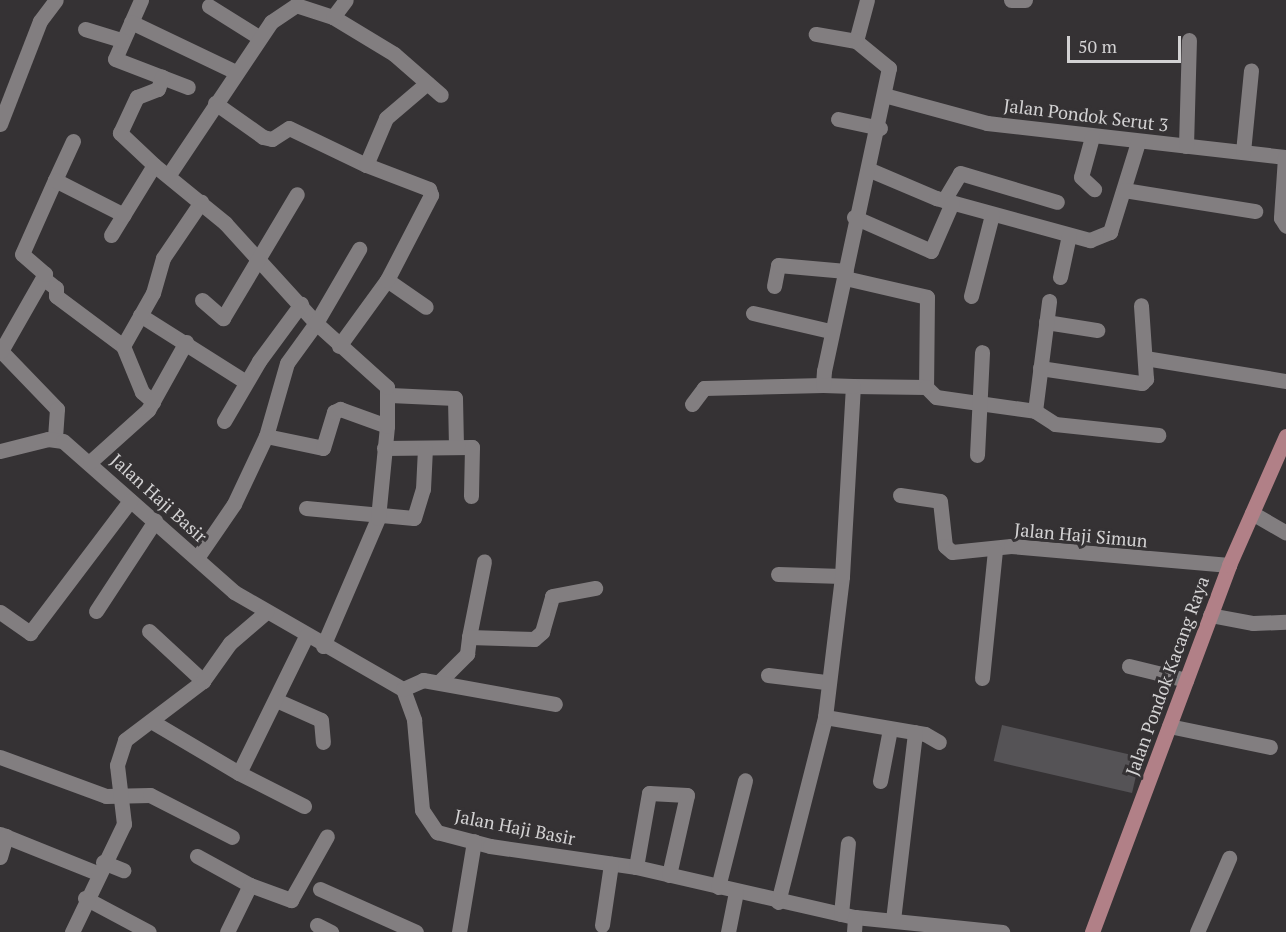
<!DOCTYPE html>
<style>
body{margin:0}
#map{position:relative;width:1286px;height:932px;overflow:hidden;background:#353234;font-family:"PT Serif",serif}
div>[style]{position:absolute}
[style*='--x']{left:calc(var(--x)*1px);top:calc(var(--y)*1px);width:calc(var(--w)*1px);rotate:calc(var(--a)*1deg)}
.building>*{inset:0;background:#555356;transform-origin:0 0}
.minor>*{height:15px;margin:-7.5px;padding:0 7.5px;transform-origin:7.5px;border-radius:7.5px;background:#827e80}
.major>*{height:15px;margin:-7.5px;padding:0 7.5px;transform-origin:7.5px;border-radius:7.5px;background:#b18087}
span{translate:-50% -50%;white-space:nowrap;text-align:center;line-height:1.15;-webkit-text-stroke:6px #353234;paint-order:stroke}
.street-label{font-size:18px;color:#d3d2d3}
.scale{position:absolute;left:1067px;top:36px;width:114px;height:27px;box-sizing:border-box;border:3px solid #d3d2d3;border-top:0;padding-left:8px;font-size:18px;line-height:21px;white-space:nowrap;color:#d3d2d3;-webkit-text-stroke:4px #353234;paint-order:stroke}
</style>
<div id="map">
<div class="building">
<div style="left:1002px;top:725px;width:142px;height:37px;rotate:13deg"></div>
</div>
<div class="minor">
<div style="--x:141;--y:0;--w:64;--a:113.8"></div>
<div style="--x:115;--y:59;--w:78;--a:21"></div>
<div style="--x:1011;--y:0;--w:14;--a:0"></div>
<div style="--x:209;--y:6;--w:60;--a:32.1"></div>
<div style="--x:333;--y:17;--w:71;--a:31.2"></div>
<div style="--x:394;--y:54;--w:62;--a:41.1"></div>
<div style="--x:131;--y:22;--w:116;--a:25.5"></div>
<div style="--x:85;--y:29;--w:39;--a:17"></div>
<div style="--x:856;--y:41;--w:42;--a:-75"></div>
<div style="--x:884;--y:95;--w:107;--a:15.2"></div>
<div style="--x:987;--y:123;--w:301;--a:6.5"></div>
<div style="--x:215;--y:103;--w:59;--a:35.3"></div>
<div style="--x:263;--y:137;--w:9;--a:13"></div>
<div style="--x:272;--y:139;--w:20;--a:-33"></div>
<div style="--x:289;--y:128;--w:85;--a:25.7"></div>
<div style="--x:838;--y:119;--w:43;--a:12.1"></div>
<div style="--x:0;--y:124;--w:110;--a:-68.8"></div>
<div style="--x:40;--y:21;--w:26;--a:-53"></div>
<div style="--x:1092;--y:137;--w:41;--a:105.4"></div>
<div style="--x:1081;--y:177;--w:18;--a:43"></div>
<div style="--x:1186;--y:146;--w:106;--a:-88.4"></div>
<div style="--x:1243;--y:152;--w:82;--a:-84.4"></div>
<div style="--x:1285;--y:157;--w:61;--a:93.8"></div>
<div style="--x:1281;--y:218;--w:9;--a:58"></div>
<div style="--x:154;--y:165;--w:47;--a:-136.7"></div>
<div style="--x:120;--y:133;--w:40;--a:-65"></div>
<div style="--x:137;--y:97;--w:22;--a:-21"></div>
<div style="--x:158;--y:89;--w:13;--a:-72"></div>
<div style="--x:870;--y:170;--w:72;--a:23"></div>
<div style="--x:936;--y:198;--w:160;--a:15.3"></div>
<div style="--x:1090;--y:240;--w:22;--a:-22"></div>
<div style="--x:1110;--y:232;--w:94;--a:-72.7"></div>
<div style="--x:170;--y:173;--w:182;--a:-56.2"></div>
<div style="--x:271;--y:22;--w:30;--a:-34"></div>
<div style="--x:296;--y:5;--w:39;--a:18"></div>
<div style="--x:333;--y:17;--w:21;--a:-53"></div>
<div style="--x:55;--y:180;--w:43;--a:-65.2"></div>
<div style="--x:1124;--y:190;--w:133;--a:9.1"></div>
<div style="--x:944;--y:200;--w:31;--a:-59"></div>
<div style="--x:960;--y:173;--w:101;--a:16.6"></div>
<div style="--x:854;--y:217;--w:84;--a:23.8"></div>
<div style="--x:931;--y:251;--w:52;--a:-66.4"></div>
<div style="--x:111;--y:235;--w:82;--a:-58.4"></div>
<div style="--x:154;--y:165;--w:92;--a:39.2"></div>
<div style="--x:225;--y:223;--w:135;--a:47.7"></div>
<div style="--x:316;--y:323;--w:49;--a:125.9"></div>
<div style="--x:287;--y:363;--w:76;--a:106"></div>
<div style="--x:266;--y:436;--w:75;--a:115.2"></div>
<div style="--x:234;--y:504;--w:65;--a:124.4"></div>
<div style="--x:1060;--y:277;--w:43;--a:-77.9"></div>
<div style="--x:43;--y:278;--w:16;--a:38"></div>
<div style="--x:56;--y:288;--w:8;--a:90"></div>
<div style="--x:56;--y:296;--w:84;--a:36.7"></div>
<div style="--x:123;--y:346;--w:50;--a:67.6"></div>
<div style="--x:142;--y:392;--w:15;--a:42"></div>
<div style="--x:845;--y:278;--w:84;--a:13"></div>
<div style="--x:927;--y:297;--w:90;--a:90.6"></div>
<div style="--x:387;--y:280;--w:47;--a:34.7"></div>
<div style="--x:774;--y:286;--w:21;--a:-79"></div>
<div style="--x:778;--y:265;--w:68;--a:5"></div>
<div style="--x:971;--y:296;--w:84;--a:-75.5"></div>
<div style="--x:202;--y:300;--w:28;--a:41"></div>
<div style="--x:223;--y:318;--w:144;--a:-59.2"></div>
<div style="--x:753;--y:313;--w:79;--a:13.2"></div>
<div style="--x:140;--y:315;--w:125;--a:32.3"></div>
<div style="--x:1046;--y:322;--w:52;--a:8.9"></div>
<div style="--x:123;--y:346;--w:61;--a:-60.5"></div>
<div style="--x:153;--y:293;--w:36;--a:-74"></div>
<div style="--x:163;--y:258;--w:68;--a:-55.8"></div>
<div style="--x:339;--y:346;--w:82;--a:-54"></div>
<div style="--x:387;--y:280;--w:96;--a:-62.6"></div>
<div style="--x:431;--y:195;--w:6;--a:-108"></div>
<div style="--x:429;--y:189;--w:67;--a:-159.1"></div>
<div style="--x:366;--y:165;--w:51;--a:-66.9"></div>
<div style="--x:386;--y:118;--w:54;--a:-40.5"></div>
<div style="--x:0;--y:350;--w:82;--a:46"></div>
<div style="--x:57;--y:409;--w:29;--a:94"></div>
<div style="--x:1;--y:351;--w:89;--a:-60.3"></div>
<div style="--x:45;--y:274;--w:30;--a:-139"></div>
<div style="--x:22;--y:254;--w:81;--a:-66"></div>
<div style="--x:55;--y:180;--w:77;--a:26.9"></div>
<div style="--x:1145;--y:358;--w:143;--a:9.3"></div>
<div style="--x:1040;--y:368;--w:103;--a:8.4"></div>
<div style="--x:1142;--y:383;--w:6;--a:-45"></div>
<div style="--x:1146;--y:379;--w:74;--a:-93.9"></div>
<div style="--x:853;--y:386;--w:73;--a:0.8"></div>
<div style="--x:926;--y:387;--w:14;--a:45"></div>
<div style="--x:936;--y:397;--w:100;--a:8"></div>
<div style="--x:1035;--y:411;--w:24;--a:33"></div>
<div style="--x:1055;--y:424;--w:104;--a:6.1"></div>
<div style="--x:390;--y:395;--w:65;--a:2.6"></div>
<div style="--x:455;--y:398;--w:49;--a:88.8"></div>
<div style="--x:692;--y:404;--w:20;--a:-53"></div>
<div style="--x:704;--y:388;--w:119;--a:-1.4"></div>
<div style="--x:1035;--y:411;--w:111;--a:-82.7"></div>
<div style="--x:224;--y:421;--w:69;--a:-59.7"></div>
<div style="--x:259;--y:361;--w:71;--a:-53.6"></div>
<div style="--x:266;--y:436;--w:58;--a:11.9"></div>
<div style="--x:323;--y:448;--w:38;--a:-73"></div>
<div style="--x:334;--y:412;--w:7;--a:-27"></div>
<div style="--x:340;--y:409;--w:50;--a:19.9"></div>
<div style="--x:384;--y:448;--w:88;--a:-0.7"></div>
<div style="--x:472;--y:447;--w:49;--a:91.2"></div>
<div style="--x:0;--y:451;--w:49;--a:-14"></div>
<div style="--x:48;--y:439;--w:15;--a:8"></div>
<div style="--x:63;--y:441;--w:228;--a:41.4"></div>
<div style="--x:234;--y:592;--w:195;--a:29.9"></div>
<div style="--x:403;--y:689;--w:33;--a:70"></div>
<div style="--x:414;--y:720;--w:90;--a:84.9"></div>
<div style="--x:422;--y:810;--w:27;--a:56"></div>
<div style="--x:437;--y:832;--w:55;--a:14.8"></div>
<div style="--x:490;--y:846;--w:148;--a:8.2"></div>
<div style="--x:636;--y:867;--w:225;--a:12.9"></div>
<div style="--x:855;--y:917;--w:148;--a:5.8"></div>
<div style="--x:977;--y:455;--w:103;--a:-87.2"></div>
<div style="--x:90;--y:462;--w:78;--a:-41.9"></div>
<div style="--x:148;--y:410;--w:78;--a:-60.8"></div>
<div style="--x:900;--y:495;--w:40;--a:8.5"></div>
<div style="--x:940;--y:501;--w:45;--a:83.7"></div>
<div style="--x:945;--y:546;--w:9;--a:41"></div>
<div style="--x:952;--y:552;--w:59;--a:-5.8"></div>
<div style="--x:1011;--y:546;--w:219;--a:5"></div>
<div style="--x:306;--y:508;--w:108;--a:5.3"></div>
<div style="--x:414;--y:518;--w:30;--a:-73"></div>
<div style="--x:423;--y:489;--w:41;--a:-87.2"></div>
<div style="--x:1252;--y:513;--w:39;--a:30"></div>
<div style="--x:778;--y:574;--w:64;--a:1.8"></div>
<div style="--x:96;--y:611;--w:108;--a:-56.8"></div>
<div style="--x:0;--y:612;--w:37;--a:35"></div>
<div style="--x:30;--y:633;--w:166;--a:-52.9"></div>
<div style="--x:1210;--y:615;--w:44;--a:10.5"></div>
<div style="--x:1253;--y:623;--w:33;--a:-2"></div>
<div style="--x:149;--y:631;--w:74;--a:42.8"></div>
<div style="--x:469;--y:637;--w:77;--a:-78.8"></div>
<div style="--x:323;--y:646;--w:139;--a:-66.7"></div>
<div style="--x:378;--y:518;--w:92;--a:-84.4"></div>
<div style="--x:387;--y:426;--w:39;--a:-90"></div>
<div style="--x:387;--y:387;--w:96;--a:-138"></div>
<div style="--x:316;--y:323;--w:86;--a:-59.8"></div>
<div style="--x:1129;--y:666;--w:59;--a:13.8"></div>
<div style="--x:768;--y:675;--w:58;--a:6.9"></div>
<div style="--x:982;--y:678;--w:128;--a:-84.2"></div>
<div style="--x:439;--y:682;--w:40;--a:-45"></div>
<div style="--x:467;--y:654;--w:17;--a:-83"></div>
<div style="--x:469;--y:637;--w:65;--a:1.8"></div>
<div style="--x:534;--y:639;--w:11;--a:-41"></div>
<div style="--x:542;--y:632;--w:37;--a:-74"></div>
<div style="--x:552;--y:596;--w:44;--a:-10.5"></div>
<div style="--x:403;--y:689;--w:22;--a:-24"></div>
<div style="--x:423;--y:680;--w:134;--a:10.3"></div>
<div style="--x:276;--y:700;--w:49;--a:24"></div>
<div style="--x:321;--y:720;--w:22;--a:85"></div>
<div style="--x:825;--y:717;--w:101;--a:9.6"></div>
<div style="--x:925;--y:734;--w:16;--a:30"></div>
<div style="--x:151;--y:721;--w:102;--a:30.6"></div>
<div style="--x:1169;--y:726;--w:103;--a:11.7"></div>
<div style="--x:0;--y:757;--w:113;--a:20.2"></div>
<div style="--x:106;--y:796;--w:44;--a:-1.3"></div>
<div style="--x:150;--y:795;--w:92;--a:27.1"></div>
<div style="--x:880;--y:781;--w:53;--a:-79.1"></div>
<div style="--x:304;--y:806;--w:73;--a:-153.1"></div>
<div style="--x:239;--y:773;--w:153;--a:-63.9"></div>
<div style="--x:0;--y:834;--w:105;--a:21.9"></div>
<div style="--x:197;--y:856;--w:60;--a:28.7"></div>
<div style="--x:250;--y:885;--w:52;--a:116.1"></div>
<div style="--x:0;--y:857;--w:22;--a:-74"></div>
<div style="--x:103;--y:862;--w:22;--a:22"></div>
<div style="--x:636;--y:867;--w:75;--a:-80"></div>
<div style="--x:649;--y:793;--w:38;--a:3"></div>
<div style="--x:687;--y:795;--w:82;--a:102.7"></div>
<div style="--x:250;--y:885;--w:44;--a:20.1"></div>
<div style="--x:291;--y:900;--w:73;--a:-60.6"></div>
<div style="--x:718;--y:887;--w:110;--a:-75.8"></div>
<div style="--x:320;--y:889;--w:105;--a:24.1"></div>
<div style="--x:85;--y:898;--w:72;--a:28"></div>
<div style="--x:778;--y:902;--w:191;--a:-75.7"></div>
<div style="--x:825;--y:717;--w:142;--a:-83.1"></div>
<div style="--x:842;--y:576;--w:190;--a:-86.7"></div>
<div style="--x:853;--y:386;--w:30;--a:-178"></div>
<div style="--x:823;--y:385;--w:14;--a:-86"></div>
<div style="--x:824;--y:371;--w:310;--a:-77.9"></div>
<div style="--x:889;--y:68;--w:43;--a:-140.7"></div>
<div style="--x:856;--y:41;--w:41;--a:-170.1"></div>
<div style="--x:841;--y:914;--w:71;--a:-84.4"></div>
<div style="--x:893;--y:920;--w:189;--a:-83.3"></div>
<div style="--x:317;--y:925;--w:16;--a:27"></div>
<div style="--x:602;--y:925;--w:62;--a:-81.6"></div>
<div style="--x:72;--y:932;--w:120;--a:-64.3"></div>
<div style="--x:124;--y:824;--w:59;--a:-96.8"></div>
<div style="--x:117;--y:765;--w:26;--a:-72"></div>
<div style="--x:125;--y:740;--w:98;--a:-37.1"></div>
<div style="--x:203;--y:681;--w:47;--a:-54.6"></div>
<div style="--x:230;--y:643;--w:48;--a:-40.7"></div>
<div style="--x:459;--y:932;--w:92;--a:-80.6"></div>
<div style="--x:728;--y:932;--w:41;--a:-78.7"></div>
<div style="--x:854;--y:932;--w:15;--a:-86"></div>
<div style="--x:1197;--y:932;--w:81;--a:-66.6"></div>
</div>
<div class="major">
<div style="--x:1092;--y:932;--w:392;--a:-69.5"></div>
<div style="--x:1229;--y:565;--w:141;--a:-66.2"></div>
</div>
<div class="street-label">
<span style="left:1086px;top:115px;rotate:7deg">Jalan Pondok Serut 3</span>
<span style="left:159px;top:498px;rotate:42deg">Jalan Haji Basir</span>
<span style="left:1081px;top:535px;rotate:5deg">Jalan Haji Simun</span>
<span style="left:1167px;top:676px;rotate:-70deg">Jalan Pondok Kacang Raya</span>
<span style="left:515px;top:827px;rotate:11deg">Jalan Haji Basir</span>
</div>
<div class="scale">50 m</div>
</div>
